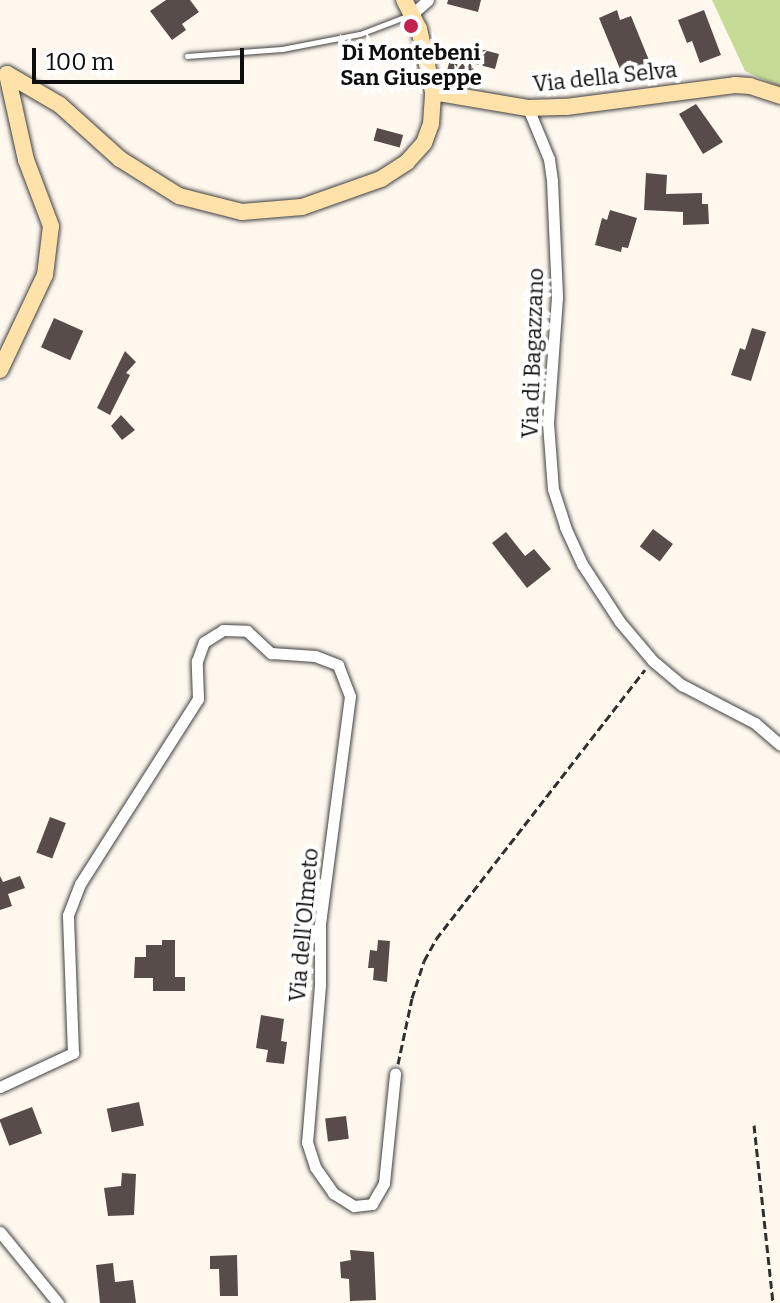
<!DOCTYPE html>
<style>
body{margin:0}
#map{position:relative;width:780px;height:1303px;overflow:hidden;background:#fff8ef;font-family:Bitter,serif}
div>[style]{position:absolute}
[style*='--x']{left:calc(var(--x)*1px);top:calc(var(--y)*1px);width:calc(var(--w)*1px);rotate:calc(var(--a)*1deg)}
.forest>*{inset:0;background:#c6dc96}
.building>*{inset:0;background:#574c4a;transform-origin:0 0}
.path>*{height:3px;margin-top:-1.5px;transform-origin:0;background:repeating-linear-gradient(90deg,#303030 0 8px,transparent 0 12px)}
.roads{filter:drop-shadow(0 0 2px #414141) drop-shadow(0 0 2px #414141)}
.lane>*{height:5px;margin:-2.5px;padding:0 2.5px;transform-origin:2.5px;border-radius:2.5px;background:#fff}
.street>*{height:11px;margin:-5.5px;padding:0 5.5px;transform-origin:5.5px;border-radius:5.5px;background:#fff}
.secondary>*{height:16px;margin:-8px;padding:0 8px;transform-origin:8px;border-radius:8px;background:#ffe1aa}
.dots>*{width:22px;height:22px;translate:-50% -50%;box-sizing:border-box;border:4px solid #fff;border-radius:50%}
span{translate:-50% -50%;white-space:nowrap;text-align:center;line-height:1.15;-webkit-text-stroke:8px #fff;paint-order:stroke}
.poi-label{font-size:22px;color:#0e0e0e;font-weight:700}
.street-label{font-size:22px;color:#0e0e0e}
.scale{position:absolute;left:32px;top:48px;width:212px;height:36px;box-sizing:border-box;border:4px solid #0e0e0e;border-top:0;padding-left:10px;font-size:24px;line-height:28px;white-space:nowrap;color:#0e0e0e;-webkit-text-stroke:6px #fff;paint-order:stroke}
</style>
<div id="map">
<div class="forest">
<div style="clip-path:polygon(712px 0,780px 0,780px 87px,745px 71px)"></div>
</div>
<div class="building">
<div style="clip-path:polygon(166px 0,190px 0,199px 12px,182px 24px,186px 30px,172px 40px,150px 11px)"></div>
<div style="clip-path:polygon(448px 0,481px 0,478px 12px,447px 4px)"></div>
<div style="clip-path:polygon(617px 10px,620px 20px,631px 16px,655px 75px,627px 86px,599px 18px)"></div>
<div style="clip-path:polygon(704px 10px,721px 55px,700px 63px,692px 41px,687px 43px,678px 20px)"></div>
<div style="clip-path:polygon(476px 48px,499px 54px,495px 69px,476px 64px,471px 81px,446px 74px,453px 49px,474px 55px)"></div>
<div style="clip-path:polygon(696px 104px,723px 142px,703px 154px,679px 114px)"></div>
<div style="left:377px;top:128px;width:27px;height:13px;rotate:15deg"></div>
<div style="clip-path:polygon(646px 173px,667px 175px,666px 194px,702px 193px,702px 204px,708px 204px,709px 224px,683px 225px,683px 212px,644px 210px)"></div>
<div style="clip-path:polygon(610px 210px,637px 218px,628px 248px,622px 247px,621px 252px,595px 245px,602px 218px,607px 220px)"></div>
<div style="left:54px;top:318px;width:32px;height:32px;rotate:24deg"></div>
<div style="clip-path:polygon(752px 328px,766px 332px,751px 381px,731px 375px,740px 348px,745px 350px)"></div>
<div style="clip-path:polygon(125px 351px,136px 362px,126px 373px,130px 375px,110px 415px,97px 408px)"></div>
<div style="clip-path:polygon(121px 415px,135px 430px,122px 440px,111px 426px)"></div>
<div style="left:653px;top:529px;width:25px;height:22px;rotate:37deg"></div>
<div style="clip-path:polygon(506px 532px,525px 556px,534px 549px,551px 569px,527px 588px,492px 543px)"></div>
<div style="left:50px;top:817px;width:17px;height:38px;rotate:21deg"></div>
<div style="clip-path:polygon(0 876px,3px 882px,20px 876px,25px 888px,8px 894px,12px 906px,0 910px)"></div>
<div style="clip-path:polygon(162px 940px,175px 940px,175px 977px,185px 977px,185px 991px,153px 991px,153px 978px,134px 978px,135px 957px,146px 957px,146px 945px,162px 945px)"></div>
<div style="clip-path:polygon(378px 940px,390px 941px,387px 982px,373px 980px,374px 968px,368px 968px,370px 950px,377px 951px)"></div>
<div style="clip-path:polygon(261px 1015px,284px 1019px,281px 1041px,287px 1042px,284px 1064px,266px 1062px,268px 1050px,256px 1048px)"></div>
<div style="left:139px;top:1102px;width:24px;height:33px;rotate:78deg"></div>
<div style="left:32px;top:1107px;width:28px;height:35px;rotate:69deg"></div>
<div style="left:346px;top:1116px;width:23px;height:21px;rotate:83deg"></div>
<div style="clip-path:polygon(122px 1173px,136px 1174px,134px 1215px,108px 1216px,104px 1188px,121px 1186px)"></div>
<div style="clip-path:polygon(350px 1250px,374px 1252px,376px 1300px,350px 1301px,349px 1279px,341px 1278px,340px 1262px,351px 1260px)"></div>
<div style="clip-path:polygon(237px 1255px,238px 1296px,220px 1296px,219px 1269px,210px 1269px,210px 1256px)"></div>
<div style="clip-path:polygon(113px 1263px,115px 1282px,133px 1280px,136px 1303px,100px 1303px,96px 1265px)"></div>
</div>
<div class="path">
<div style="--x:398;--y:1064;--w:67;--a:-78"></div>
<div style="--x:412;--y:998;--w:39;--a:-72"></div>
<div style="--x:424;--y:961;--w:25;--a:-61"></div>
<div style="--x:436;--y:939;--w:341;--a:-52.2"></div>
<div style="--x:754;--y:1125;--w:179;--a:83.9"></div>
</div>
<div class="roads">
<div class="lane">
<div style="--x:187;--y:56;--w:95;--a:-4.2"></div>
<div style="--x:282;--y:49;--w:79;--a:-10.9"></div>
<div style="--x:360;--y:34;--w:50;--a:-21"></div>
</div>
<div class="street">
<div style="--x:412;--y:14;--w:21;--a:-41"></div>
<div style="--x:528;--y:108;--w:55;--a:67.6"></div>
<div style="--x:549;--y:159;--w:22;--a:82"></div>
<div style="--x:552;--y:181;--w:116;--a:87.5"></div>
<div style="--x:557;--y:297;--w:126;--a:94.1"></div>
<div style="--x:548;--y:423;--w:66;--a:85.7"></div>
<div style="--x:553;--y:489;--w:40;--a:72"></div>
<div style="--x:565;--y:527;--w:41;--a:65.3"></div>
<div style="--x:582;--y:564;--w:69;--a:56.8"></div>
<div style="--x:620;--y:622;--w:51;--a:49.8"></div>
<div style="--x:653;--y:661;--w:38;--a:40"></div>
<div style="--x:682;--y:685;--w:82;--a:27.5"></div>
<div style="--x:755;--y:723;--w:33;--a:41"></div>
<div style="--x:0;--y:1087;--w:81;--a:-25"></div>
<div style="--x:73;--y:1053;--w:138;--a:-92.1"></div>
<div style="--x:68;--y:915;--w:33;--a:-69"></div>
<div style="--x:80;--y:884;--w:219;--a:-57.5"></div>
<div style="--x:198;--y:699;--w:38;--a:-92"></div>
<div style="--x:197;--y:661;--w:20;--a:-70"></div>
<div style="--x:204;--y:642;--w:22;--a:-32"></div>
<div style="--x:223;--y:630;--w:24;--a:2"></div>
<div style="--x:247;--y:631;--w:33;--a:43"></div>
<div style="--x:271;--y:653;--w:44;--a:3.9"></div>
<div style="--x:315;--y:656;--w:25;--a:21"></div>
<div style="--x:338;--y:665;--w:33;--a:69"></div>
<div style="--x:350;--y:696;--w:231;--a:97.5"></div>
<div style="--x:320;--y:925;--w:60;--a:90"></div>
<div style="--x:320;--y:985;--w:158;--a:94.7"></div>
<div style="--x:307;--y:1142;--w:26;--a:72"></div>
<div style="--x:315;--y:1167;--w:32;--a:55"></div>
<div style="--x:333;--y:1193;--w:25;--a:32"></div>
<div style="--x:354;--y:1206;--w:18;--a:-6"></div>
<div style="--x:372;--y:1204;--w:24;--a:-60"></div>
<div style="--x:384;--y:1183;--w:110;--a:-84.2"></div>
<div style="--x:0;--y:1232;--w:92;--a:50.8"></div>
</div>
<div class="secondary">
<div style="--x:433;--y:92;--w:96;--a:9.6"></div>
<div style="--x:528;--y:108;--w:38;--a:-2"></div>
<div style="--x:566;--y:107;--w:170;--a:-7.4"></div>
<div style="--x:735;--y:85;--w:15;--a:4"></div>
<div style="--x:750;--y:86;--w:32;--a:18"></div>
<div style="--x:0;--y:370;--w:105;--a:-64.7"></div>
<div style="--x:45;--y:275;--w:49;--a:-83"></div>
<div style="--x:51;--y:226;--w:71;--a:-110.7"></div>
<div style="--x:26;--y:160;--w:88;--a:-102.5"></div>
<div style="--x:7;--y:74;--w:61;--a:30.3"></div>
<div style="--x:60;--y:105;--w:81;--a:42"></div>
<div style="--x:120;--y:159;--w:70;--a:32.1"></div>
<div style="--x:179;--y:196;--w:65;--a:14.3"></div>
<div style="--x:242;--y:212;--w:60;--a:-4.8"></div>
<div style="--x:302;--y:207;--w:84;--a:-19.5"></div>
<div style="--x:381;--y:179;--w:31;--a:-33"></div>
<div style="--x:407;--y:162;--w:25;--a:-48"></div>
<div style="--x:424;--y:143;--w:20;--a:-70"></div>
<div style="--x:431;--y:124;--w:32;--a:-86"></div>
<div style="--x:433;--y:92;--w:65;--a:-102.5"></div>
<div style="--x:419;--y:29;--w:33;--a:-117"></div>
</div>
</div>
<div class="dots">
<div style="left:411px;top:26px;background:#c22250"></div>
</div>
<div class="poi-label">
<span style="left:411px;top:65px">Di Montebeni<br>San Giuseppe</span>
</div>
<div class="street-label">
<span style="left:605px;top:77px;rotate:-6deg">Via della Selva</span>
<span style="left:533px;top:353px;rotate:-88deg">Via di Bagazzano</span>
<span style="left:304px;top:925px;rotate:-85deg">Via dell'Olmeto</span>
</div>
<div class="scale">100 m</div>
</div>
